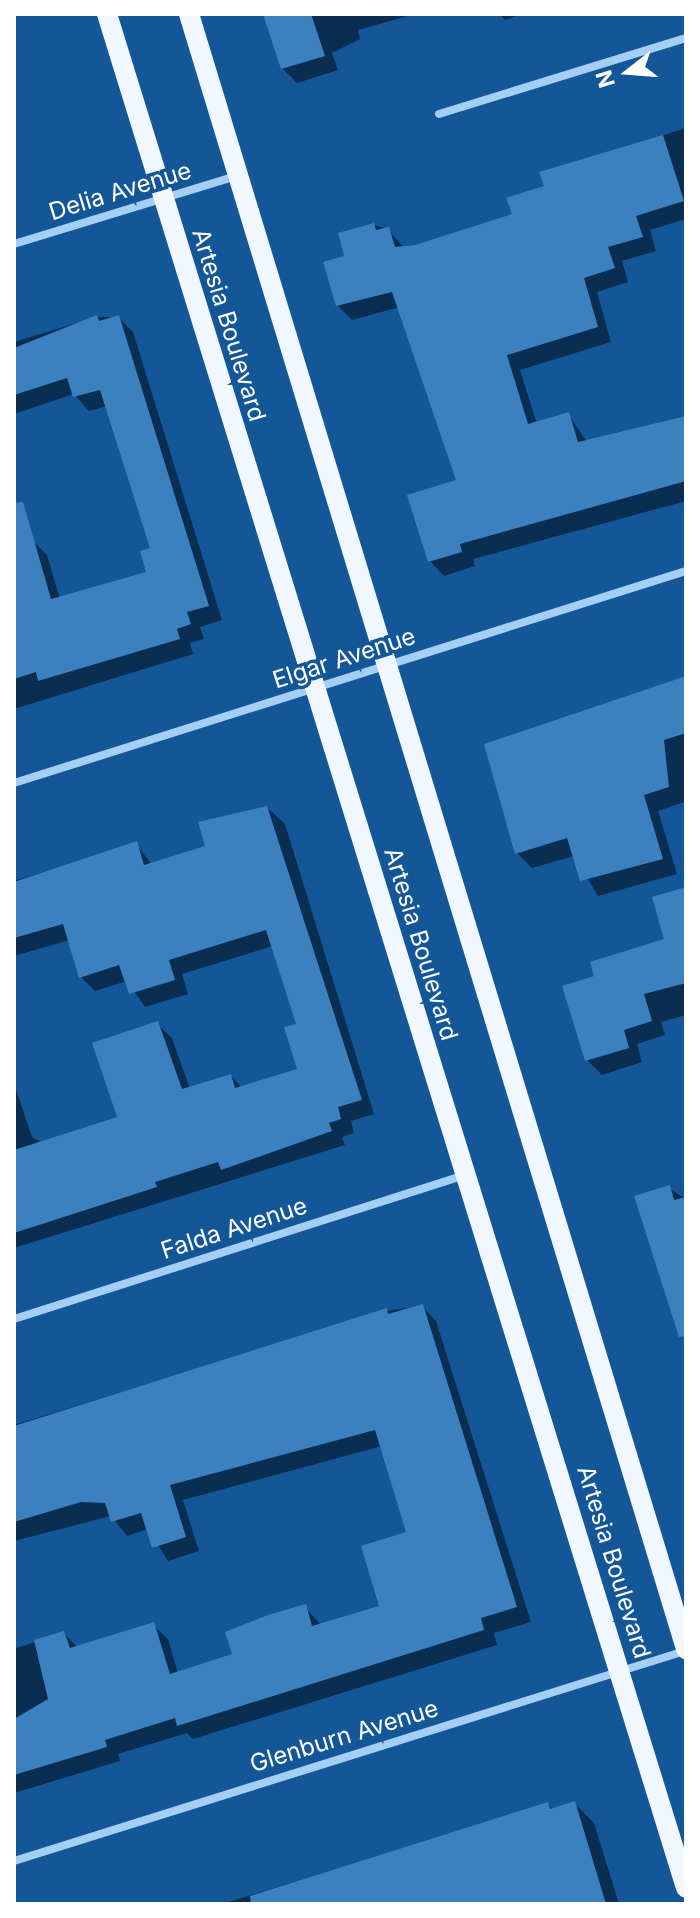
<!DOCTYPE html>
<style>
body{margin:0}
#map{position:relative;width:700px;height:1918px;overflow:hidden;background:#135798;font-family:Inter,sans-serif}
div>[style]{position:absolute}
[style*='--x']{left:calc(var(--x)*1px);top:calc(var(--y)*1px);width:calc(var(--w)*1px);rotate:calc(var(--a)*1deg)}
.shadow>*{inset:0;background:#0007}
.building>*{inset:0;background:#3b81c0}
.street>*{height:8px;margin:-4px;padding:0 4px;transform-origin:4px;border-radius:4px;background:#a4cef3}
.primary>*{height:20px;margin:-10px;padding:0 10px;transform-origin:10px;border-radius:10px;background:#f0f7ff}
span{translate:-50% -50%;white-space:nowrap;text-align:center;line-height:1.15;-webkit-text-stroke:7px #135798;paint-order:stroke}
.street-label{font-size:24px;color:#fff}
.frame{position:absolute;inset:0;border:16px solid #fff;pointer-events:none}
.north{position:absolute;left:588px;top:32px;width:80px;height:80px;-webkit-text-stroke:6px #135798;paint-order:stroke;rotate:253deg;font-size:22px;font-weight:700;line-height:32px;text-align:center;color:#fff}
.north::after{content:'';display:block;margin:auto;width:28px;height:36px;background:#fff;clip-path:polygon(50% 0,100% 100%,50% 72%,0 100%)}
</style>
<div id="map">
<div class="shadow">
<div style="clip-path:polygon(265px 14px,415px 14px,358px 30px,360px 39px,332px 53px,338px 70px,297px 83px,282px 68px)"></div>
<div style="clip-path:polygon(499px 14px,523px 14px,505px 20px)"></div>
<div style="clip-path:polygon(686px 128px,686px 219px,650px 230px,656px 251px,622px 261px,628px 282px,597px 292px,611px 342px,520px 370px,537px 424px,568px 414px,587px 442px,686px 418px,686px 501px,473px 559px,475px 566px,444px 576px,430px 561px,458px 481px,400px 307px,352px 320px,337px 305px,346px 257px,374px 225px,388px 229px,404px 248px,514px 216px,546px 188px,542px 174px)"></div>
<div style="clip-path:polygon(96px 317px,118px 317px,133px 332px,222px 620px,200px 627px,204px 639px,190px 643px,193px 654px,14px 709px,14px 546px,33px 541px,47px 555px,60px 599px,148px 573px,152px 549px,107px 406px,89px 411px,74px 394px,14px 414px,14px 342px)"></div>
<div style="clip-path:polygon(686px 678px,684px 802px,658px 811px,677px 874px,598px 896px,574px 856px,532px 868px,517px 853px,487px 745px)"></div>
<div style="clip-path:polygon(270px 810px,285px 824px,374px 1114px,351px 1121px,354px 1133px,342px 1137px,345px 1145px,14px 1248px,14px 1083px,32px 1137px,42px 1143px,119px 1119px,157px 1024px,172px 1038px,190px 1089px,231px 1076px,242px 1088px,300px 1071px,299px 1025px,273px 946px,182px 974px,188px 994px,145px 1007px,127px 981px,95px 991px,81px 977px,70px 940px,14px 956px,14px 881px,136px 844px,152px 865px,208px 848px,200px 823px)"></div>
<div style="clip-path:polygon(686px 889px,686px 1015px,661px 1022px,665px 1035px,637px 1044px,642px 1062px,602px 1075px,587px 1060px,596px 978px,667px 940px)"></div>
<div style="clip-path:polygon(669px 1188px,686px 1199px,686px 1304px)"></div>
<div style="clip-path:polygon(422px 1306px,436px 1321px,531px 1622px,494px 1633px,497px 1645px,193px 1739px,187px 1733px,118px 1754px,120px 1761px,14px 1793px,14px 1641px,16px 1648px,64px 1633px,78px 1648px,153px 1625px,168px 1639px,178px 1673px,235px 1656px,305px 1607px,321px 1625px,381px 1607px,409px 1534px,382px 1446px,183px 1500px,199px 1551px,168px 1561px,148px 1529px,127px 1536px,111px 1516px,14px 1541px,14px 1425px,386px 1311px)"></div>
<div style="clip-path:polygon(548px 1804px,553px 1810px,575px 1804px,594px 1823px,619px 1904px,222px 1904px)"></div>
</div>
<div class="building">
<div style="clip-path:polygon(263px 14px,311px 14px,325px 56px,281px 69px)"></div>
<div style="clip-path:polygon(663px 135px,684px 201px,636px 216px,643px 237px,608px 247px,615px 268px,584px 278px,598px 327px,507px 355px,528px 424px,569px 412px,578px 442px,686px 416px,686px 481px,460px 544px,462px 552px,428px 562px,407px 495px,456px 480px,392px 292px,336px 306px,323px 262px,344px 256px,338px 233px,374px 223px,376px 230px,389px 227px,395px 247px,415px 245px,512px 214px,506px 198px,544px 186px,539px 172px)"></div>
<div style="clip-path:polygon(97px 315px,99px 321px,119px 315px,209px 606px,187px 612px,191px 624px,177px 629px,180px 639px,38px 681px,36px 672px,14px 679px,14px 503px,23px 502px,51px 599px,146px 572px,140px 551px,150px 548px,100px 390px,73px 397px,67px 378px,14px 395px,14px 348px)"></div>
<div style="clip-path:polygon(686px 676px,686px 733px,664px 740px,669px 787px,644px 795px,663px 859px,580px 881px,567px 838px,515px 854px,484px 744px)"></div>
<div style="clip-path:polygon(267px 806px,362px 1100px,338px 1107px,341px 1119px,329px 1123px,332px 1131px,221px 1170px,218px 1162px,155px 1182px,157px 1187px,14px 1233px,14px 1150px,117px 1117px,92px 1043px,158px 1021px,182px 1089px,231px 1074px,235px 1088px,297px 1069px,284px 1027px,296px 1024px,266px 930px,169px 960px,175px 980px,129px 994px,119px 965px,79px 978px,63px 924px,14px 938px,14px 882px,137px 841px,144px 865px,205px 846px,198px 822px)"></div>
<div style="clip-path:polygon(686px 887px,686px 983px,644px 994px,652px 1021px,624px 1030px,629px 1048px,585px 1061px,562px 986px,594px 976px,590px 962px,664px 939px,652px 897px)"></div>
<div style="clip-path:polygon(670px 1185px,674px 1200px,686px 1197px,686px 1336px,679px 1337px,634px 1196px)"></div>
<div style="clip-path:polygon(423px 1304px,517px 1607px,481px 1618px,484px 1630px,177px 1726px,175px 1718px,105px 1740px,107px 1747px,14px 1775px,14px 1719px,48px 1699px,34px 1640px,64px 1631px,70px 1648px,154px 1622px,170px 1674px,232px 1654px,225px 1632px,268px 1615px,306px 1604px,312px 1626px,379px 1606px,361px 1546px,406px 1532px,375px 1430px,170px 1485px,186px 1537px,152px 1548px,141px 1513px,111px 1522px,105px 1503px,81px 1502px,14px 1522px,14px 1426px,387px 1308px,388px 1314px)"></div>
<div style="clip-path:polygon(575px 1801px,606px 1904px,251px 1904px,250px 1896px,548px 1802px,550px 1809px)"></div>
</div>
<div class="street">
<div style="--x:439;--y:114;--w:258;--a:-17.1"></div>
<div style="--x:14;--y:244;--w:233;--a:-17"></div>
<div style="--x:14;--y:783;--w:705;--a:-17.51"></div>
<div style="--x:14;--y:1319;--w:474;--a:-17.7"></div>
<div style="--x:14;--y:1861;--w:703;--a:-17.38"></div>
</div>
<div class="primary">
<div style="--x:107;--y:14;--w:1961;--a:72.83"></div>
<div style="--x:189;--y:14;--w:1709;--a:73.09"></div>
</div>
<div class="street-label">
<span style="left:120px;top:191px;rotate:-17deg">Delia Avenue</span>
<span style="left:229px;top:325px;rotate:73deg">Artesia Boulevard</span>
<span style="left:344px;top:658px;rotate:-18deg">Elgar Avenue</span>
<span style="left:421px;top:944px;rotate:73deg">Artesia Boulevard</span>
<span style="left:234px;top:1228px;rotate:-18deg">Falda Avenue</span>
<span style="left:614px;top:1562px;rotate:73deg">Artesia Boulevard</span>
<span style="left:344px;top:1736px;rotate:-17deg">Glenburn Avenue</span>
</div>
<div class="frame"></div>
<div class="north">N</div>
</div>
